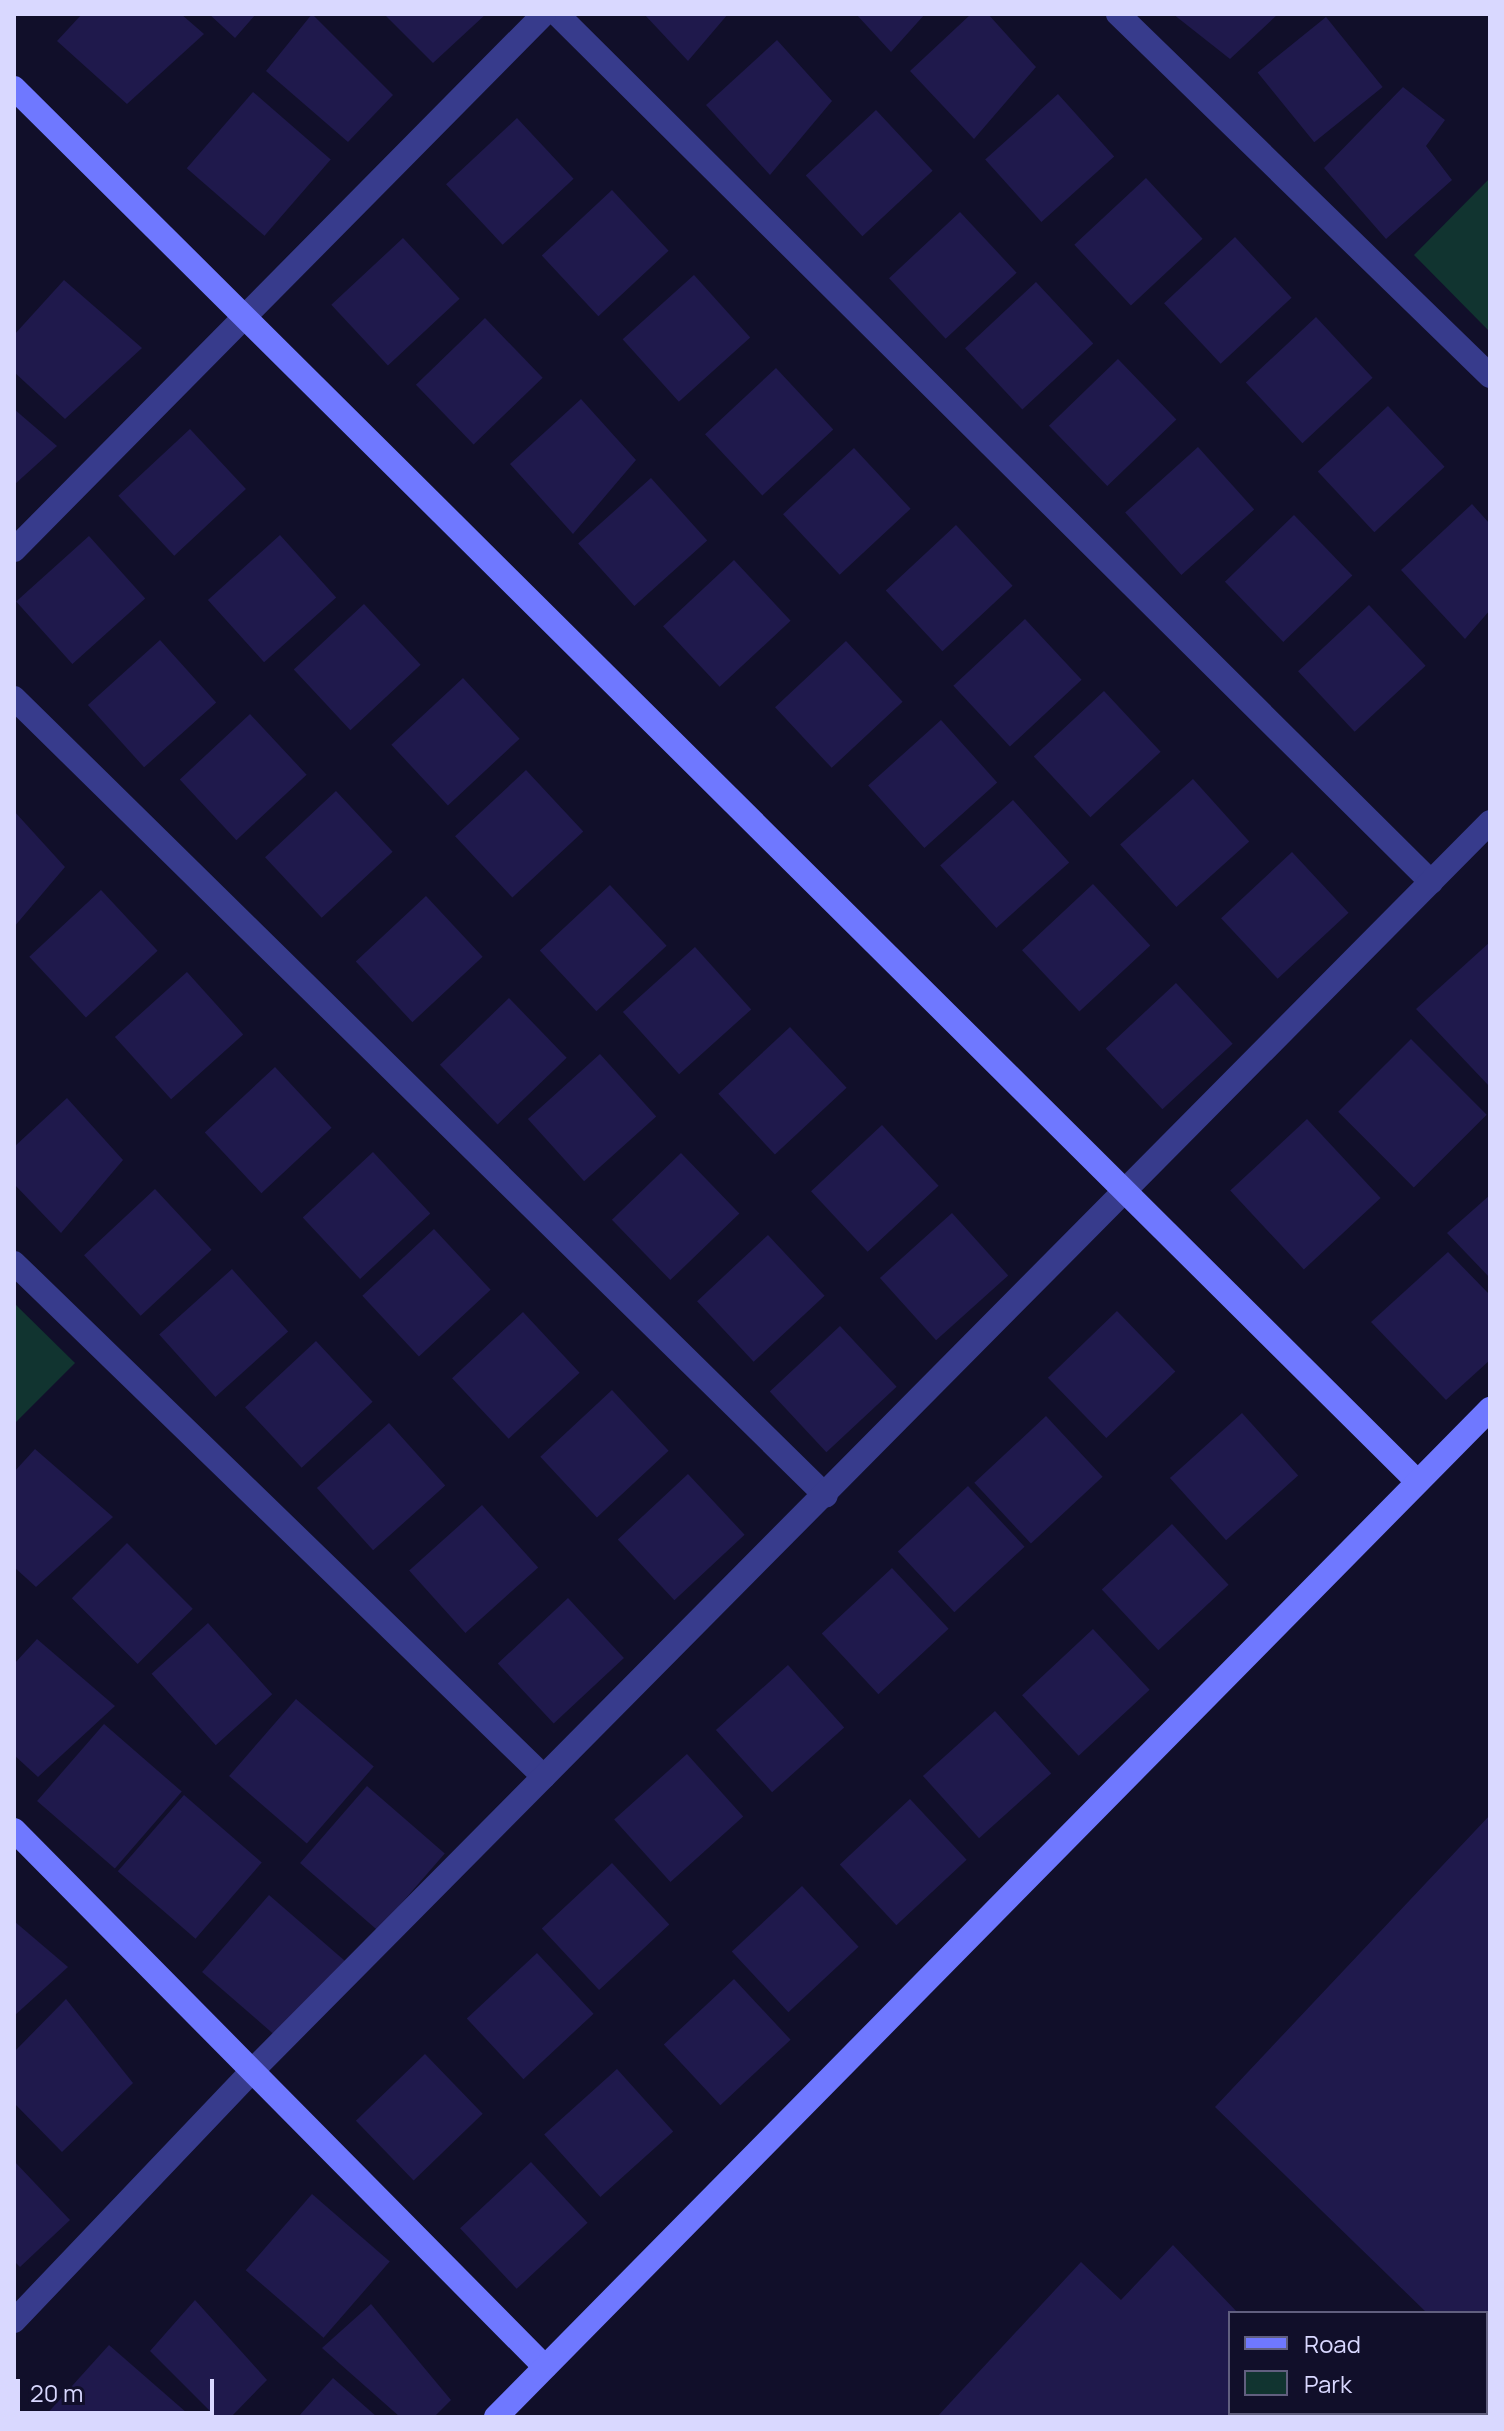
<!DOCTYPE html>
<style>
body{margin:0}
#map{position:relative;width:1504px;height:2431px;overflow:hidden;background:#110f2a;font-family:Manrope,sans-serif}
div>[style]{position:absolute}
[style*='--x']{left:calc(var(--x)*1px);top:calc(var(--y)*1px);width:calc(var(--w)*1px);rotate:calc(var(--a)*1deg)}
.green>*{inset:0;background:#113430}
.building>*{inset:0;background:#1f194c;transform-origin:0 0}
.street>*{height:24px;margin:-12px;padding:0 12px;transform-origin:12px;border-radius:12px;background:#373b8c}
.secondary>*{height:24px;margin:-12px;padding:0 12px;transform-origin:12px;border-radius:12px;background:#6f78ff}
span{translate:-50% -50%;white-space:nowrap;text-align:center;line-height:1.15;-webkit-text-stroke:6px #110f2a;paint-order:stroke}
.frame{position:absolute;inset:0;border:16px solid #d9d8ff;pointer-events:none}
.legend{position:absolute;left:1228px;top:2311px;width:260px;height:104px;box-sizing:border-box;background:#110f2a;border:2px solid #615f7f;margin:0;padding:10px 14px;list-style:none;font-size:24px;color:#d9d8ff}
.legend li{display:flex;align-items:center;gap:16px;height:40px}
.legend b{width:40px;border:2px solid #615f7f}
.scale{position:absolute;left:16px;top:2379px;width:198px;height:36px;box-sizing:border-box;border:4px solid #d9d8ff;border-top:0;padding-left:10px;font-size:24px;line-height:28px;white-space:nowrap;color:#d9d8ff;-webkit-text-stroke:6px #110f2a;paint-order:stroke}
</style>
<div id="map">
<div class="green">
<div style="clip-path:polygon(1490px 178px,1490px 332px,1414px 255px)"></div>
<div style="clip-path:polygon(14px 1303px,75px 1363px,14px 1424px)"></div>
</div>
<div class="building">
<div style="clip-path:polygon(82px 14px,181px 14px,204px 34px,127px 104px,57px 41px)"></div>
<div style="clip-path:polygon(209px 14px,256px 14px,235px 38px)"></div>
<div style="clip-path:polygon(312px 14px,393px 95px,348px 142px,266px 71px)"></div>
<div style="clip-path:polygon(384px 14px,486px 14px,433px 63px)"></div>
<div style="clip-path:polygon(644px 14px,728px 14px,688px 61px)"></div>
<div style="clip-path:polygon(856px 14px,925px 14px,891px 52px)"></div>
<div style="clip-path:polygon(971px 14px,988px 14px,1036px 67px,974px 139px,910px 71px)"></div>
<div style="clip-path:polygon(1173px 14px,1278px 14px,1230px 59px)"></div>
<div style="left:1326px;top:17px;width:90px;height:88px;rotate:51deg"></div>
<div style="clip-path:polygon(777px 40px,832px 101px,770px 175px,706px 105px)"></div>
<div style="clip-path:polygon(1403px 87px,1445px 120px,1426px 146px,1452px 180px,1386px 239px,1324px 168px)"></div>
<div style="left:253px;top:92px;width:103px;height:101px;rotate:41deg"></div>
<div style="left:1058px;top:94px;width:84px;height:98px;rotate:48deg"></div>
<div style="left:876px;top:110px;width:83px;height:96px;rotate:47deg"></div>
<div style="left:517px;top:118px;width:83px;height:97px;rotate:47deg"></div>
<div style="left:1146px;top:178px;width:83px;height:98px;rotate:47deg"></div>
<div style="left:612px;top:190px;width:83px;height:96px;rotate:47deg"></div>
<div style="left:960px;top:212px;width:83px;height:97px;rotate:47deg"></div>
<div style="left:1235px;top:237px;width:83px;height:97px;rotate:47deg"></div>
<div style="left:403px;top:238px;width:83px;height:98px;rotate:47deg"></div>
<div style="left:694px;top:275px;width:84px;height:96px;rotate:48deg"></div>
<div style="clip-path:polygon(64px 280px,142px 348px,65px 419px,14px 372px,14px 335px)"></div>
<div style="left:1036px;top:282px;width:84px;height:97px;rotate:47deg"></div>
<div style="left:1316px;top:317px;width:83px;height:96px;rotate:47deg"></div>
<div style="left:485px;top:318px;width:83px;height:96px;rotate:46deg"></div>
<div style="left:1118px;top:359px;width:84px;height:96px;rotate:46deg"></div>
<div style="left:776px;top:368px;width:84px;height:97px;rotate:47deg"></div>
<div style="clip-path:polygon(581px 399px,636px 460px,573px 534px,510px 464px)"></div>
<div style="left:1388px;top:406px;width:83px;height:96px;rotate:47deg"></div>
<div style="clip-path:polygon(14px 409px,57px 446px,14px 485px)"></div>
<div style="left:190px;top:429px;width:82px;height:98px;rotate:47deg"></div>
<div style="left:1198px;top:447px;width:84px;height:98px;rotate:48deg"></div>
<div style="left:854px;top:448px;width:83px;height:97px;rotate:47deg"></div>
<div style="left:651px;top:478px;width:84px;height:98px;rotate:48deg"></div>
<div style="clip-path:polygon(1472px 504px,1490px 524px,1490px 610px,1465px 639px,1401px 570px)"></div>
<div style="left:1294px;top:515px;width:84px;height:96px;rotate:46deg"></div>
<div style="left:956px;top:525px;width:83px;height:96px;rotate:47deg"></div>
<div style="left:280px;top:535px;width:84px;height:97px;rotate:48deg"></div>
<div style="left:89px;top:536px;width:84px;height:98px;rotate:48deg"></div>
<div style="left:734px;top:560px;width:83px;height:97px;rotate:47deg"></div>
<div style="left:364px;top:604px;width:83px;height:96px;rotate:47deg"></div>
<div style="left:1369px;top:605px;width:83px;height:97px;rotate:47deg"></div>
<div style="left:1025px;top:619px;width:83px;height:98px;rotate:47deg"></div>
<div style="left:160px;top:640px;width:84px;height:97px;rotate:48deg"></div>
<div style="left:846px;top:641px;width:83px;height:97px;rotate:47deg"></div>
<div style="left:463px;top:678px;width:83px;height:98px;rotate:47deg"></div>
<div style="left:1104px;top:691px;width:83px;height:96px;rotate:47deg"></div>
<div style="left:250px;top:714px;width:83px;height:96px;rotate:47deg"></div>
<div style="left:941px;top:720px;width:84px;height:98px;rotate:48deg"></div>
<div style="left:526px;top:770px;width:84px;height:97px;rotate:47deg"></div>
<div style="left:1193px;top:779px;width:84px;height:98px;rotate:48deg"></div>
<div style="left:336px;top:791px;width:83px;height:97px;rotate:47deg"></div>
<div style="left:1013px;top:800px;width:84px;height:98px;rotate:48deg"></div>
<div style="clip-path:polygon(14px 811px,65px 867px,14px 927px)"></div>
<div style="left:1292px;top:852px;width:83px;height:97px;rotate:47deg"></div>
<div style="left:1093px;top:884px;width:84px;height:97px;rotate:47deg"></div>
<div style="left:610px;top:885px;width:83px;height:96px;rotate:47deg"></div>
<div style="left:101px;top:890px;width:83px;height:98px;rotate:47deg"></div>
<div style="left:426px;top:896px;width:83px;height:96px;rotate:47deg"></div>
<div style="clip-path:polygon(1490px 942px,1490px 1087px,1416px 1009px)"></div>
<div style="left:695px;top:947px;width:84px;height:97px;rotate:48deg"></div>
<div style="left:187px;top:972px;width:84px;height:97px;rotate:48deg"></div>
<div style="left:1176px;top:983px;width:83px;height:96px;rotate:47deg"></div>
<div style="left:509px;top:998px;width:83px;height:96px;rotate:46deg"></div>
<div style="left:790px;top:1027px;width:83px;height:98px;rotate:47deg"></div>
<div style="left:1411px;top:1039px;width:107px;height:103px;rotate:45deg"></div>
<div style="left:600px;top:1054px;width:84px;height:97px;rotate:48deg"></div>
<div style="left:275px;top:1067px;width:83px;height:96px;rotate:47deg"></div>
<div style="clip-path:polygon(67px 1098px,123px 1160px,61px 1233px,14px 1184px,14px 1147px)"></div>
<div style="left:1307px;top:1119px;width:108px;height:105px;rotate:47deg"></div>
<div style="left:882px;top:1125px;width:83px;height:97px;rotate:47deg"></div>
<div style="left:373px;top:1152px;width:84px;height:96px;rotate:47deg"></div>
<div style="left:681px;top:1153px;width:84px;height:96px;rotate:46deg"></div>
<div style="left:155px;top:1189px;width:83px;height:97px;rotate:47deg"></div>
<div style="clip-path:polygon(1490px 1195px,1490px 1278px,1447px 1233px)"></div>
<div style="left:952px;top:1213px;width:84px;height:97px;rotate:48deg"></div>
<div style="left:434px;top:1229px;width:83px;height:98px;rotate:47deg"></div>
<div style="left:768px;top:1235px;width:83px;height:97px;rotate:47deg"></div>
<div style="clip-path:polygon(1448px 1252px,1490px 1295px,1490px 1360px,1446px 1400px,1371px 1322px)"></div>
<div style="left:232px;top:1269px;width:84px;height:98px;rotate:48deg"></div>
<div style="left:1117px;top:1311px;width:84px;height:96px;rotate:46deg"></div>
<div style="left:523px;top:1312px;width:83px;height:97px;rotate:47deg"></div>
<div style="left:840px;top:1326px;width:83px;height:96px;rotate:47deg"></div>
<div style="left:316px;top:1341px;width:83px;height:97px;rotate:47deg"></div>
<div style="left:612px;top:1390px;width:83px;height:98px;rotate:47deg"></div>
<div style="left:1242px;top:1413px;width:84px;height:97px;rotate:48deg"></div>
<div style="left:1046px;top:1416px;width:83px;height:98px;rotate:47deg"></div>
<div style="left:389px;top:1423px;width:84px;height:97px;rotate:48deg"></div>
<div style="clip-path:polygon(35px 1449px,113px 1517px,36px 1587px,14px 1567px,14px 1472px)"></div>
<div style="left:688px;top:1474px;width:83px;height:96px;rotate:47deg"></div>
<div style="left:968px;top:1486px;width:83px;height:96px;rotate:47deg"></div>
<div style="left:482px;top:1505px;width:84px;height:98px;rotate:48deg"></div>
<div style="left:1172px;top:1524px;width:83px;height:96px;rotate:47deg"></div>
<div style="left:127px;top:1543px;width:93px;height:78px;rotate:45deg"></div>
<div style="left:892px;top:1568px;width:83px;height:96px;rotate:47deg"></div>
<div style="left:568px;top:1598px;width:82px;height:96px;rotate:47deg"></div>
<div style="left:208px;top:1623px;width:96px;height:76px;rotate:48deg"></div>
<div style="left:1093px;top:1629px;width:83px;height:97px;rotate:47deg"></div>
<div style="clip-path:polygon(37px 1639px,115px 1706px,38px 1777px,14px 1755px,14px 1664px)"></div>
<div style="left:788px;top:1665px;width:84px;height:97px;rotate:48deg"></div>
<div style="left:296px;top:1699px;width:103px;height:102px;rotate:41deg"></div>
<div style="left:995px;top:1711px;width:84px;height:97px;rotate:48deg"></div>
<div style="left:104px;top:1724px;width:103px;height:102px;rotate:41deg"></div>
<div style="left:687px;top:1754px;width:84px;height:98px;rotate:48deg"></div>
<div style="left:367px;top:1786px;width:103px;height:102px;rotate:41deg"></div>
<div style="left:184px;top:1795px;width:103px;height:101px;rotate:41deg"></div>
<div style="left:910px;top:1799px;width:83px;height:96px;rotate:47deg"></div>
<div style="clip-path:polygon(1490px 1815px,1490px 2375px,1486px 2313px,1427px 2313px,1215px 2107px)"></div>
<div style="left:612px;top:1863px;width:84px;height:96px;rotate:47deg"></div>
<div style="left:802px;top:1886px;width:83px;height:96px;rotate:47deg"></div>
<div style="left:269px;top:1895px;width:103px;height:102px;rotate:41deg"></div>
<div style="clip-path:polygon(14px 1921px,68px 1967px,14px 2016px)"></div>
<div style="left:537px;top:1953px;width:83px;height:96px;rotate:47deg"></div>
<div style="left:734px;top:1979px;width:83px;height:96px;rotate:47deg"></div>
<div style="clip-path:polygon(66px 1999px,133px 2083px,62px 2152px,14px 2103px,14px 2052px)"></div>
<div style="left:425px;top:2054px;width:83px;height:96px;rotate:46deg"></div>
<div style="left:617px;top:2069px;width:84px;height:98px;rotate:48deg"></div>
<div style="clip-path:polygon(14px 2161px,70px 2220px,20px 2267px,14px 2261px)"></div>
<div style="left:531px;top:2162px;width:83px;height:97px;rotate:47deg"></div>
<div style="left:312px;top:2194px;width:103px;height:101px;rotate:41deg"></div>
<div style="clip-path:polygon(1173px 2245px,1238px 2313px,1230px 2313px,1230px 2413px,1337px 2417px,937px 2417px,1081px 2262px,1121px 2300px)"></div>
<div style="clip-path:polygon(195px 2300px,267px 2380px,231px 2417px,216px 2417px,150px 2351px)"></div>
<div style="clip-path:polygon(371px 2304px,451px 2400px,434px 2417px,400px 2417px,322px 2348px)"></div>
<div style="clip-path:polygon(109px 2345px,187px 2413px,44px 2417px)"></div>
<div style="clip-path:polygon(333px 2378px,377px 2417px,298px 2417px)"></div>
</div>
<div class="street">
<div style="--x:557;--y:14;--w:1232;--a:44.8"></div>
<div style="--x:1118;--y:14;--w:519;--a:44.22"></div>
<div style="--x:14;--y:550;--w:754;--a:-45.32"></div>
<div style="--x:14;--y:698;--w:1138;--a:44.5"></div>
<div style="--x:14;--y:1263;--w:738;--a:44.12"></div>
<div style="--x:14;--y:2321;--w:348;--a:-46.4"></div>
<div style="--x:254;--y:2069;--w:1756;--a:-45.25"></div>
</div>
<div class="secondary">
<div style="--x:14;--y:88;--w:1978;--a:44.8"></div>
<div style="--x:14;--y:1830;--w:755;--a:45.32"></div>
<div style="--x:496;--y:2417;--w:1416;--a:-45.4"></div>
</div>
<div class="frame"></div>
<ul class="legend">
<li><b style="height:10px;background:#6f78ff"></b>Road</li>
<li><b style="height:22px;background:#113430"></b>Park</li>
</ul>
<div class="scale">20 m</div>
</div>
